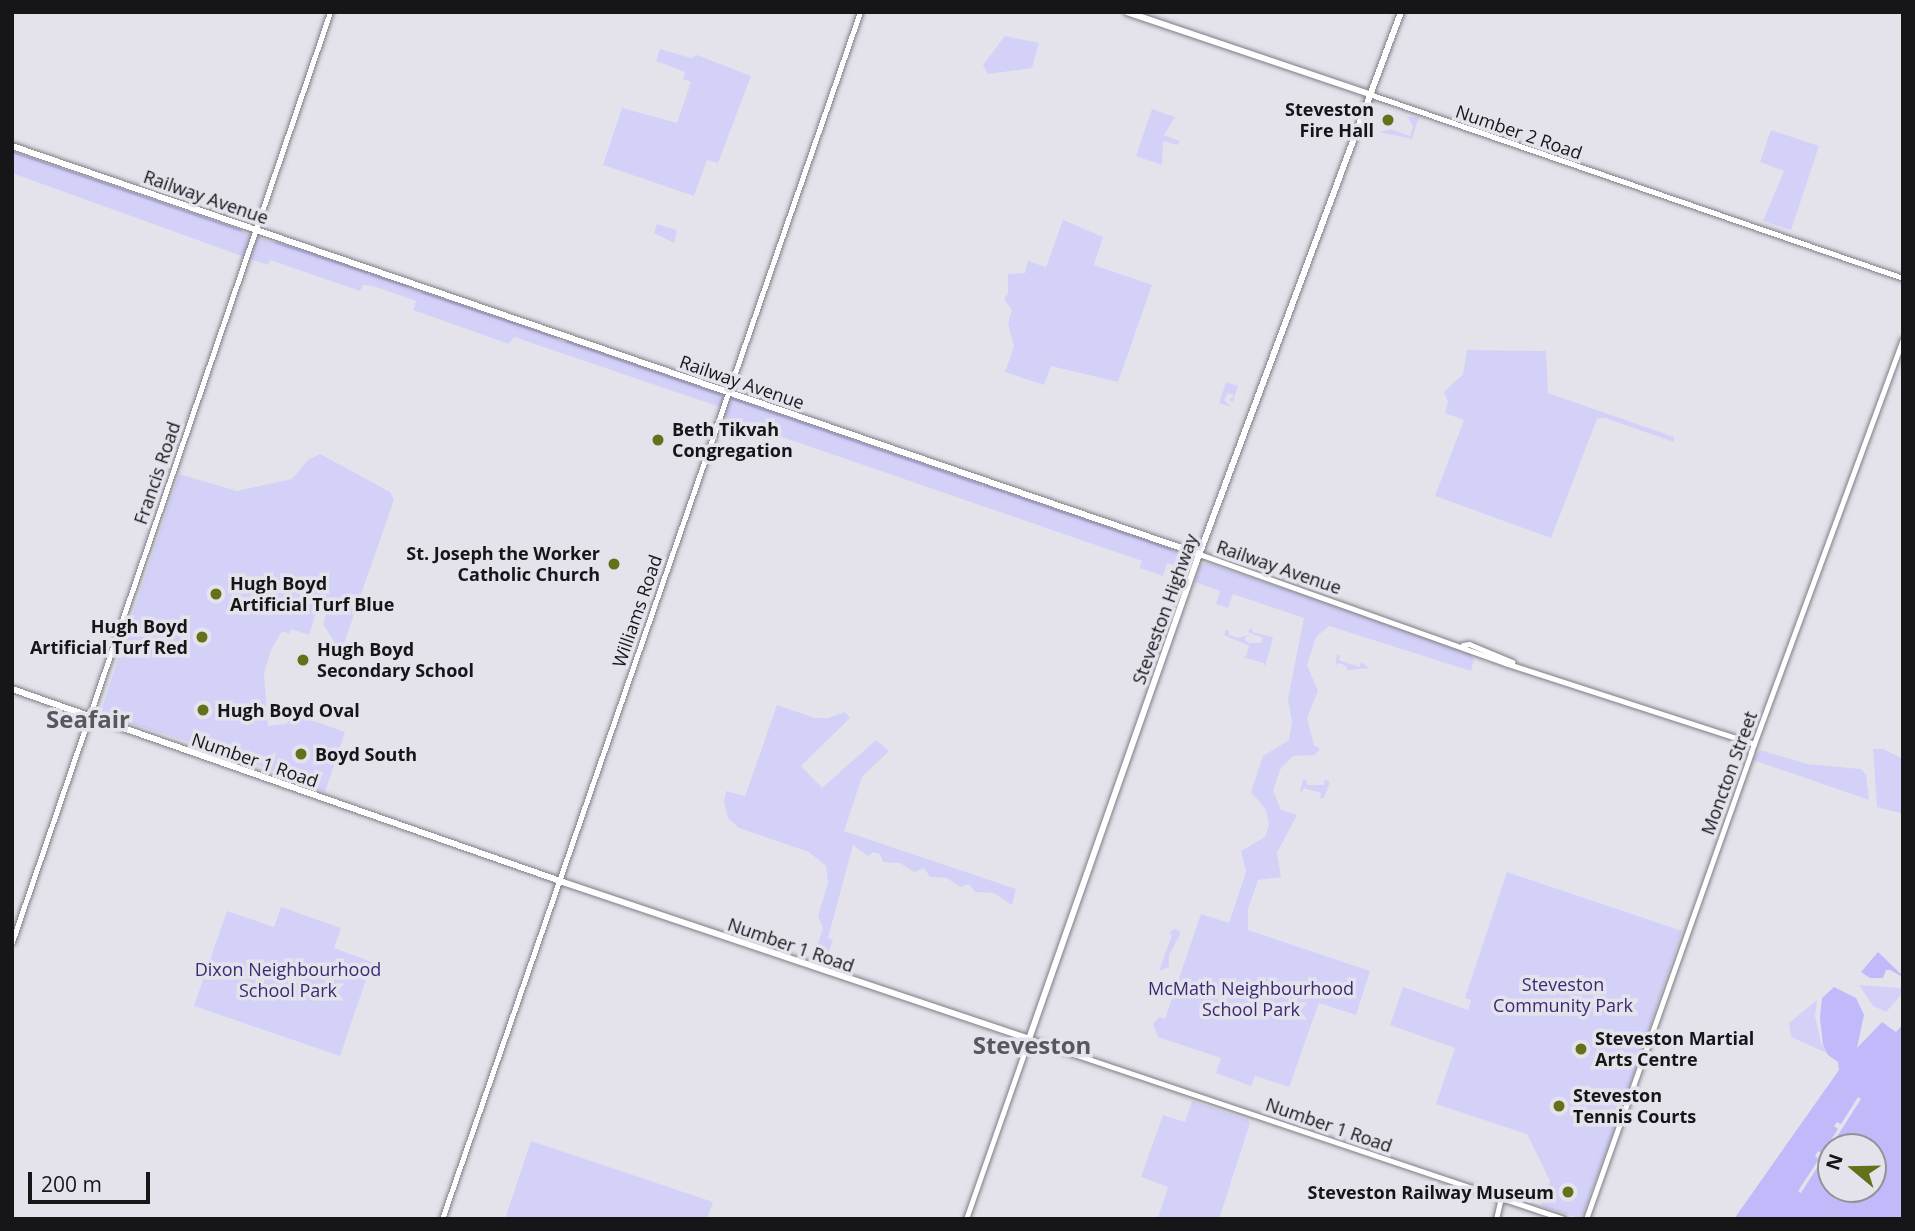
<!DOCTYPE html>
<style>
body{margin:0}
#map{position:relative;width:1915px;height:1231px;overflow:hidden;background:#e4e3eb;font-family:"Open Sans",sans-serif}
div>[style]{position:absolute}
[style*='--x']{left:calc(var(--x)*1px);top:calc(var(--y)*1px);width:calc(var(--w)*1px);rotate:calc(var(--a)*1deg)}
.green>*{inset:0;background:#d4d1f9}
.water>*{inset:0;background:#c0b9fa}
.pier>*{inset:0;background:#e4e3eb}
.stream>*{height:2px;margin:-1px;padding:0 1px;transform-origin:1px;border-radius:1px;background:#c0b9fa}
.roads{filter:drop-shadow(0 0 2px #7d7d84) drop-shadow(0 0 2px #7d7d84)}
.tertiary>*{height:5px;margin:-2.5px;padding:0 2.5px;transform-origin:2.5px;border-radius:2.5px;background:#fff}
.secondary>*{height:6px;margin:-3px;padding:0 3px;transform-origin:3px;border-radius:3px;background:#fff}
.dots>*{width:19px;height:19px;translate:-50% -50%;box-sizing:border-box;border:4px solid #e4e3eb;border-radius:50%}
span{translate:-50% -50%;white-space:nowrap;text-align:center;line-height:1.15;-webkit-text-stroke:7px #e4e3eb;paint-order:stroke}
.poi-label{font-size:18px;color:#161619;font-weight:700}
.right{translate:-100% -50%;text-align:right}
.left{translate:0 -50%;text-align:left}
.street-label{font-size:18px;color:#161619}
.park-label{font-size:18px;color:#3b2b75}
.district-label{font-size:24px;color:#57575e;font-weight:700}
.frame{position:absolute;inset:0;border:14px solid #161619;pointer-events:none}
.north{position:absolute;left:1817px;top:1133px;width:70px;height:70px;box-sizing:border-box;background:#e4e3eb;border:2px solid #929197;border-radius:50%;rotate:289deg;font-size:19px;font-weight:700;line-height:28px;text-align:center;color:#161619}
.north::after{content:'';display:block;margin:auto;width:24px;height:32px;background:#64701a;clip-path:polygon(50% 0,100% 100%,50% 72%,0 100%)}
.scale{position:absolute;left:28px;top:1172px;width:122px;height:32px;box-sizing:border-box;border:4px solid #161619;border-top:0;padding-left:9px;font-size:21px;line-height:24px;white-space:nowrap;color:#161619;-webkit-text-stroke:5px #e4e3eb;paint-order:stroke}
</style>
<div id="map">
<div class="green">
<div style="clip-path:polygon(1005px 36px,1039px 43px,1032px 68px,988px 74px,983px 65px)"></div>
<div style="clip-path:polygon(660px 49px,691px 58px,697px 55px,751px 76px,718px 163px,707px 160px,694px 196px,603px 165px,622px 108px,677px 123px,691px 82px,683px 79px,685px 72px,656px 61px)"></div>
<div style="clip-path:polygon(1152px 109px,1175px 117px,1164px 135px,1180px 141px,1178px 145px,1163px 141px,1162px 165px,1136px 156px)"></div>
<div style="clip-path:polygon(1408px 117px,1419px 117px,1412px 139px,1379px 132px,1391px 129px,1410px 136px,1413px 127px)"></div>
<div style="clip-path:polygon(1771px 130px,1819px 146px,1791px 230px,1763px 221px,1784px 171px,1760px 162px)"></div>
<div style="clip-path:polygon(12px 151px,268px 241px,294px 246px,546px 333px,561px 341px,573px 342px,1130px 534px,1188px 554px,1190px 563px,1187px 570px,1167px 563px,1163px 576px,1140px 568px,1142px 561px,724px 417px,726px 409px,514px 337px,509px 344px,413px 310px,416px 301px,373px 286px,363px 285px,360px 291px,270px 260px,268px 265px,250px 259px,12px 173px)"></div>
<div style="clip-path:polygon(1063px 220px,1103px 237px,1094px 265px,1152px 285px,1118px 382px,1051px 366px,1044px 385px,1005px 372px,1014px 347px,1008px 323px,1012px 310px,1004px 299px,1008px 293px,1008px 274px,1025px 273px,1028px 261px,1046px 267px)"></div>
<div style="clip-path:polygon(657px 224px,677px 230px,674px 243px,654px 233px)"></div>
<div style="clip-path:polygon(1467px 350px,1546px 351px,1548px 393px,1674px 437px,1674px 442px,1605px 418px,1597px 419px,1551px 538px,1435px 496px,1464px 420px,1445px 413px,1448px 402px,1444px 392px,1463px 374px)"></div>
<div style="clip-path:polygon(1226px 382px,1238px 386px,1233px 402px,1229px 400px,1234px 396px,1228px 393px,1224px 400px,1231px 407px,1219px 403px)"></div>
<div style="clip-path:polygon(320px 454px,390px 492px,394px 500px,343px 646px,335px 643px,323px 624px,330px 604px,320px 600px,309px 635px,291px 629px,289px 634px,282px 631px,271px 650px,264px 674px,268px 726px,285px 724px,297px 715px,345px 732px,325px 792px,243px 759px,100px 714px,179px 474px,237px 491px,292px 479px,308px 460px)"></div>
<div style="clip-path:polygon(1207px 563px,1458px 647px,1471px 654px,1474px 660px,1471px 671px,1329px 626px,1316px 637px,1307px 665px,1318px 691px,1307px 718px,1314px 745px,1320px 749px,1315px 755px,1293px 756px,1281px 768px,1273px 790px,1281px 810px,1297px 815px,1277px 853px,1281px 877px,1258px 880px,1248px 909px,1248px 930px,1370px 971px,1356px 1015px,1319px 1003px,1289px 1087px,1255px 1076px,1251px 1086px,1216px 1073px,1221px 1058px,1158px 1037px,1153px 1024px,1159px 1017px,1165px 1019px,1201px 914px,1229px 923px,1246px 872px,1241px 851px,1265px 837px,1269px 825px,1266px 810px,1251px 792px,1263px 756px,1289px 740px,1292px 722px,1288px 699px,1304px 618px,1233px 594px,1228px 608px,1216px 604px,1220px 591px,1195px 582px,1201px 565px)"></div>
<div style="clip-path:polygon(1252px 627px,1252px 632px,1273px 637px,1265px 667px,1264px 663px,1242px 657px,1246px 656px,1249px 646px,1224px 635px,1226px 630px,1229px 631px,1229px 635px,1238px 638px,1248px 635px,1244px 639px,1248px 643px,1261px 643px,1263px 638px,1248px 632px)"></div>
<div style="clip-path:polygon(1337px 655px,1340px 655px,1339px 660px,1359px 667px,1361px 662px,1369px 668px,1347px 670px,1347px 666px,1338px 663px,1335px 666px)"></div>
<div style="clip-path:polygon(777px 705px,815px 718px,828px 718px,845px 712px,850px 718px,801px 766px,822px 788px,876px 740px,889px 751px,862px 777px,844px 831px,1016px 889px,1012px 905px,994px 893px,975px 892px,969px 884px,960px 887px,947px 878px,930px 877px,924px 868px,914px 872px,900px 863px,883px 862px,880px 854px,873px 852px,868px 856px,853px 845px,828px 938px,833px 940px,824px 965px,812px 961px,823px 928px,818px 916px,828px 883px,826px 866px,809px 852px,739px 828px,728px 818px,724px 802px,726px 791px,745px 796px)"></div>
<div style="clip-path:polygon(1873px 749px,1883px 749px,1903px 759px,1903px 814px,1877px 807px)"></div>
<div style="clip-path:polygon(1760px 750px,1807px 764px,1861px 769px,1866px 775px,1869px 800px,1753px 760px)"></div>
<div style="clip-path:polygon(1325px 779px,1330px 782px,1324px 798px,1320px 798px,1321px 793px,1304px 788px,1302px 792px,1300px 791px,1303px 780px,1306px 780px,1307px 785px,1324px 785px)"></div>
<div style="clip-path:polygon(1507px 872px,1682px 931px,1620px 1114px,1583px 1214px,1579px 1218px,1541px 1206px,1550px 1181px,1527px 1134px,1436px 1104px,1455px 1048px,1390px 1025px,1403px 987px,1468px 1010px,1471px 1000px,1465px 998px)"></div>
<div style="clip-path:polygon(281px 907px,341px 928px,334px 948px,372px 962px,340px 1056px,194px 1006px,227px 911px,274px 927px)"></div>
<div style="clip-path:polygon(1174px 929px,1180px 931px,1180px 935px,1169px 955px,1169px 967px,1159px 971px,1172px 935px,1169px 933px)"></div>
<div style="clip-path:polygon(1859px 985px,1901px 988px,1902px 994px,1886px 1012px,1873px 1006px)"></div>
<div style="clip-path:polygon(1817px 1000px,1815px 1016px,1821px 1043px,1827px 1053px,1791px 1037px,1789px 1023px)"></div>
<div style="clip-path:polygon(1192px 1101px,1248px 1120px,1250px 1123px,1219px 1219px,1162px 1219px,1158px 1218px,1168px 1187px,1141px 1177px,1163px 1115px,1185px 1122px)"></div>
<div style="clip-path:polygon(531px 1141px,713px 1202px,707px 1219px,505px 1219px)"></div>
</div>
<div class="water">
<div style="clip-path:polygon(1878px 952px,1901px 974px,1901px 976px,1890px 970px,1886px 970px,1883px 978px,1870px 978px,1861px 972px)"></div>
<div style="clip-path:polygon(evenodd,1834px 987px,1856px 998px,1864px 1015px,1857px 1048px,1882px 1022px,1896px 1032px,1903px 1024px,1903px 1219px,1734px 1219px,1839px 1070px,1838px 1062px,1828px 1055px,1823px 1045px,1820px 1018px,1822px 998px,1834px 987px,1831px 1147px,1873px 1147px,1873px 1189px,1831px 1189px,1831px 1147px)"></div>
</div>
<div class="pier">
<div style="clip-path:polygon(1858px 1097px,1861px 1099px,1801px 1193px,1798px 1191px,1819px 1159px,1815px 1156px,1818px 1151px,1822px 1154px,1838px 1129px,1834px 1126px,1837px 1122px,1841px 1124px)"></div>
</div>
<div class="stream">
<div style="--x:12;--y:152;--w:242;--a:19"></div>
<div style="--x:276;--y:243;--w:96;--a:18.2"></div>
<div style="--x:371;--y:275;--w:38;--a:18"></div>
<div style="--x:423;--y:293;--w:140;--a:18.7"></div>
<div style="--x:567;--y:342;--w:162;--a:19.1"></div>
<div style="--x:732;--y:399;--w:263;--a:19.1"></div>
<div style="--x:985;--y:486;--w:20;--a:18"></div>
<div style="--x:1008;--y:494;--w:127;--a:18.9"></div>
<div style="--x:1132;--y:536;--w:41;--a:19.7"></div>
</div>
<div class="roads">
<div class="tertiary">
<div style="--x:1372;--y:95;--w:562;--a:19.02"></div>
<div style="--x:1199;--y:554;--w:325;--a:19.6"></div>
<div style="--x:1505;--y:663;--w:262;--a:18"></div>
<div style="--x:1463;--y:645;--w:6;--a:-9"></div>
<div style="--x:1469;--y:644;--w:47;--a:22.7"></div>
<div style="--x:12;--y:942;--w:983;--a:-71.12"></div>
<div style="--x:442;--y:1219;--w:1277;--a:-70.9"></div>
<div style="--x:966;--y:1219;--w:191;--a:-70.7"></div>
<div style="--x:1029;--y:1039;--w:564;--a:18.6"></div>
<div style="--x:1496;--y:1219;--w:23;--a:-77"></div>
<div style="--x:1586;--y:1219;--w:495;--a:-70.5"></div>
<div style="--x:1751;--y:752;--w:440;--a:-69.8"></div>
</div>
<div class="secondary">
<div style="--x:1127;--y:12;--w:259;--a:18.7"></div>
<div style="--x:12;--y:146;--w:1255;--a:18.97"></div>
<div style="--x:12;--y:689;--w:584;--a:19.3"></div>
<div style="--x:563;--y:882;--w:492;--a:18.6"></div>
<div style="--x:1029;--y:1039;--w:504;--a:-70.67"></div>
<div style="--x:1196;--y:563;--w:588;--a:-69.59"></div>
</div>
</div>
<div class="dots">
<div style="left:1388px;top:120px;background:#64701a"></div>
<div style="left:658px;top:440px;background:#64701a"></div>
<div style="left:614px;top:564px;background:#64701a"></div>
<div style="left:216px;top:594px;background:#64701a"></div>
<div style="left:202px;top:637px;background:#64701a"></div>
<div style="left:303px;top:660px;background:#64701a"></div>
<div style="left:203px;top:710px;background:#64701a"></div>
<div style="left:301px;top:754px;background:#64701a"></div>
<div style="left:1581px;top:1049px;background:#64701a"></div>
<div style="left:1559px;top:1106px;background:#64701a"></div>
<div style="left:1568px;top:1192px;background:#64701a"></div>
</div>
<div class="poi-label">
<span class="right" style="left:1374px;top:120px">Steveston<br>Fire Hall</span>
<span class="left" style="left:672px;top:440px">Beth Tikvah<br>Congregation</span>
<span class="right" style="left:600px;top:564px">St. Joseph the Worker<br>Catholic Church</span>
<span class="left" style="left:230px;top:594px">Hugh Boyd<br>Artificial Turf Blue</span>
<span class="right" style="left:188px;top:637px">Hugh Boyd<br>Artificial Turf Red</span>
<span class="left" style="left:317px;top:660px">Hugh Boyd<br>Secondary School</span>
<span class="left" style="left:217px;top:710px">Hugh Boyd Oval</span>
<span class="left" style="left:315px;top:754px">Boyd South</span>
<span class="left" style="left:1595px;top:1049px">Steveston Martial<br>Arts Centre</span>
<span class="left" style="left:1573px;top:1106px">Steveston<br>Tennis Courts</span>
<span class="right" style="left:1554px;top:1192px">Steveston Railway Museum</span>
</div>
<div class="street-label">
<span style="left:1519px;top:132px;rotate:19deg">Number 2 Road</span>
<span style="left:206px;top:197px;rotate:19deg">Railway Avenue</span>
<span style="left:742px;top:382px;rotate:19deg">Railway Avenue</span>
<span style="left:157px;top:473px;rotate:-71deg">Francis Road</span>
<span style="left:1279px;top:567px;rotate:19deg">Railway Avenue</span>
<span style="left:1165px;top:609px;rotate:-70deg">Steveston Highway</span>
<span style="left:637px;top:611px;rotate:-71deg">Williams Road</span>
<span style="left:255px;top:760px;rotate:19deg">Number 1 Road</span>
<span style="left:1729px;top:773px;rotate:-70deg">Moncton Street</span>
<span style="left:791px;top:945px;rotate:19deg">Number 1 Road</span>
<span style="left:1329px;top:1125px;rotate:19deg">Number 1 Road</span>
</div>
<div class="park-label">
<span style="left:288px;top:980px">Dixon Neighbourhood<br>School Park</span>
<span style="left:1563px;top:995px">Steveston<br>Community Park</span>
<span style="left:1251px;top:999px">McMath Neighbourhood<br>School Park</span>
</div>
<div class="district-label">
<span style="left:88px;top:719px">Seafair</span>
<span style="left:1032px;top:1045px">Steveston</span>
</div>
<div class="frame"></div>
<div class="north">N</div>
<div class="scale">200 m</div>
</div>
